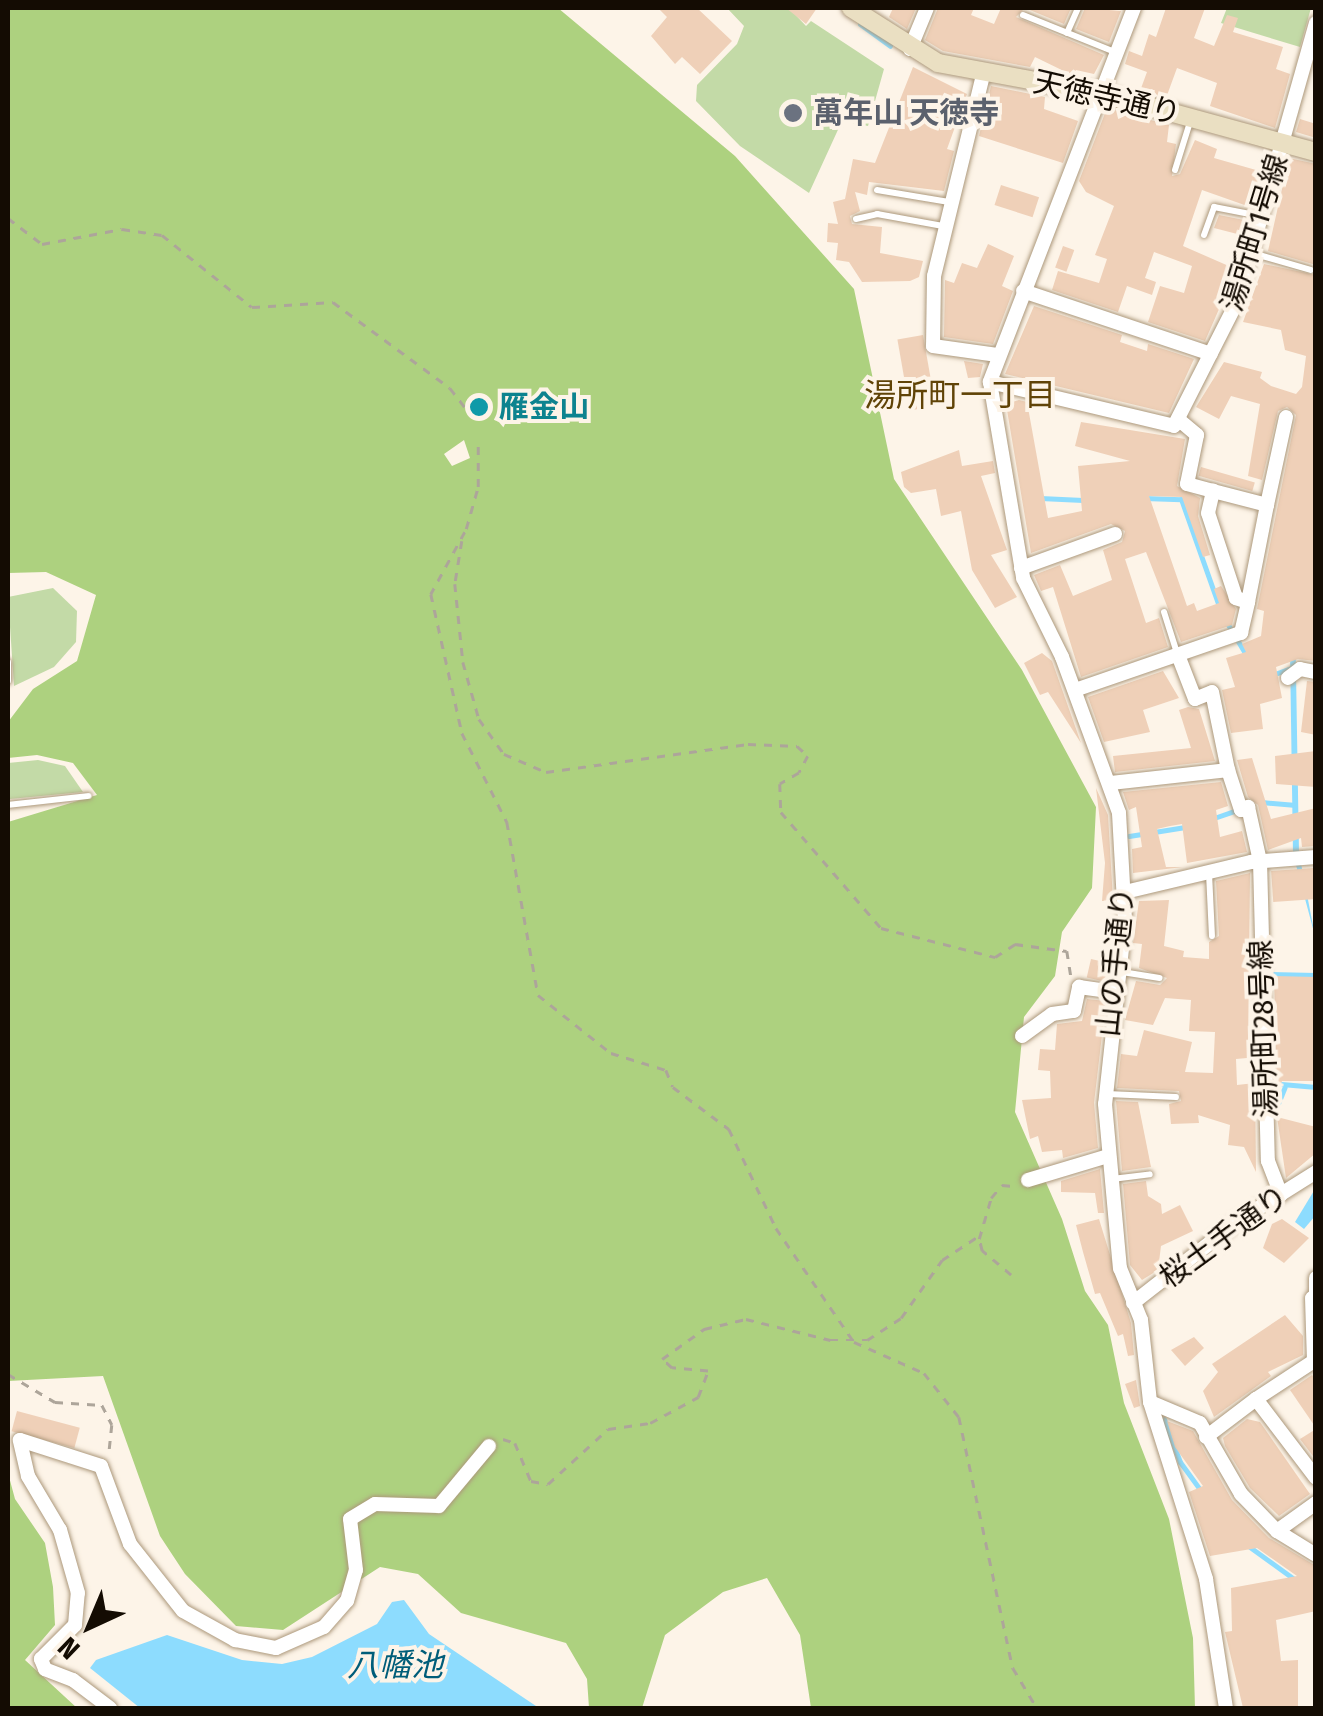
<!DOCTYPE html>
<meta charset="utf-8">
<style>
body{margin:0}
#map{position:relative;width:1323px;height:1716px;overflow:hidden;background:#fdf4e8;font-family:"Fira Sans Condensed","Noto Sans JP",sans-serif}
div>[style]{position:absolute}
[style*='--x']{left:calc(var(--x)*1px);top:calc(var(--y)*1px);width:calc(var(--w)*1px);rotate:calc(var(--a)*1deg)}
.green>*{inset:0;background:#c3daa7}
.forest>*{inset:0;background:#add17f}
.water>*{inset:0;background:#8ddcfe}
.stream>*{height:5px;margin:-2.5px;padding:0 2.5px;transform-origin:2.5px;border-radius:2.5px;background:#8ddcfe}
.building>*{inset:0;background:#efd0b8;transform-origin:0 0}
.path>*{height:2.5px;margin-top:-1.25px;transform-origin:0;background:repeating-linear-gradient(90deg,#ada59a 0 8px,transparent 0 16px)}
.roads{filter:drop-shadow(0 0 2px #ac987b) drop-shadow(0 0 2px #ac987b)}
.lane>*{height:6px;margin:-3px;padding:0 3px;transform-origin:3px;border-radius:3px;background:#fff}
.street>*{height:14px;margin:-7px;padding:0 7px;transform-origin:7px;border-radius:7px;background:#fff}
.secondary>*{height:18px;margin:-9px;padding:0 9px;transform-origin:9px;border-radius:9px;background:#eadfc2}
.dots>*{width:28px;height:28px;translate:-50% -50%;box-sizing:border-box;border:5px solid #fdf4e8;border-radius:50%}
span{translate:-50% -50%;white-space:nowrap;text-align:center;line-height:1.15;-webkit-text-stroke:8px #fdf4e8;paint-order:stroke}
.street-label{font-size:30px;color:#140c03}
.worship-label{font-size:30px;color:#5b616d;font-weight:700}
.left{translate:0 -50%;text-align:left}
.culture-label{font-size:30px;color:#0d838f;font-weight:700}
.neighbourhood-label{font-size:32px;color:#604307}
.water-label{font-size:32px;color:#005d79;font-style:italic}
.frame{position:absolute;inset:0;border:10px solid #140c03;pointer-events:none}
.north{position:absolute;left:40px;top:1576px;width:100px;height:100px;-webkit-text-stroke:8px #fdf4e8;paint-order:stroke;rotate:224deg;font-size:28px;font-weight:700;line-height:40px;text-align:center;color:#140c03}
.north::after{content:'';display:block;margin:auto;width:35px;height:45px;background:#140c03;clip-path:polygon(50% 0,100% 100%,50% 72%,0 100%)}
</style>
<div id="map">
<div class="green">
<div style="clip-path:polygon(727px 8px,789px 8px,806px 26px,811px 21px,884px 69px,868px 126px,842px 121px,809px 193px,740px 146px,696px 101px,697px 85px,737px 44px,744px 26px)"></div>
<div style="clip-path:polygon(1227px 8px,1311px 8px,1300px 47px,1221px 23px)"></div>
<div style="clip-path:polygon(53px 588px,77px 611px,76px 642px,54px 667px,14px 686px,8px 597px)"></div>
<div style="clip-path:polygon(38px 760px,65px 766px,83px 792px,10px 799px,8px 763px)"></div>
</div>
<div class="forest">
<div style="clip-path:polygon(evenodd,8px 8px,558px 8px,735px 156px,854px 289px,894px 479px,1022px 670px,1096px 807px,1092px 888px,1062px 932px,1055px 976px,1024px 1017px,1015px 1112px,1062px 1219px,1085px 1291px,1108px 1325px,1124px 1403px,1169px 1519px,1193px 1638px,1195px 1708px,811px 1708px,800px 1635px,767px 1578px,723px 1592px,665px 1635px,642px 1708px,589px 1708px,587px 1679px,566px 1643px,461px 1613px,418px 1574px,380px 1567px,283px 1630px,236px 1626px,185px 1574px,160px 1536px,103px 1376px,8px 1381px,8px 822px,97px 795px,73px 763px,37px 755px,8px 758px,8px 722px,33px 689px,77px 661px,96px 595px,46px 572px,8px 573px,8px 8px,464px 440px,470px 458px,452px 466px,444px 454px,464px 440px)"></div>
<div style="clip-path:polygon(8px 1473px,15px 1499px,45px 1543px,53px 1587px,55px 1625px,25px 1660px,77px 1708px,8px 1708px)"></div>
</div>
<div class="water">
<div style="clip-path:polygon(1289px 585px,1295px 611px,1299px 853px,1315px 936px,1293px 854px)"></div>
<div style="clip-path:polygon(1315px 1189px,1315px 1216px,1304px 1229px,1295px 1222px)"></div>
<div style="clip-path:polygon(404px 1600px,429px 1634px,539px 1708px,140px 1708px,90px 1668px,96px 1660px,167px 1635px,242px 1660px,282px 1664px,312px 1657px,377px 1624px,392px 1602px)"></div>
</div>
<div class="stream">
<div style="--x:860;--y:24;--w:37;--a:36"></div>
<div style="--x:1040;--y:498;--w:43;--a:2.7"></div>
<div style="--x:1144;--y:498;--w:37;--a:2"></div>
<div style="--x:1181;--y:499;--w:117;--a:70.5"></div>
<div style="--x:1227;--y:623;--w:39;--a:59"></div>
<div style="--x:1272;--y:675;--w:20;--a:-20"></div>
<div style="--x:1261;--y:802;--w:32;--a:5"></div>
<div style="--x:1214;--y:818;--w:24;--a:-19"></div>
<div style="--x:1129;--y:836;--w:57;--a:-9.1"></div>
<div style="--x:1267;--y:974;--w:49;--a:1.2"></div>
<div style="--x:1270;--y:1083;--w:46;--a:5"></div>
<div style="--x:1273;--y:1116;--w:31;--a:-68"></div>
<div style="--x:1164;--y:1419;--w:46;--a:69.6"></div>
<div style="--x:1180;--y:1462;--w:36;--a:54"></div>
<div style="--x:1247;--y:1545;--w:58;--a:35.9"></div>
</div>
<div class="building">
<div style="clip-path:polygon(658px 8px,697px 8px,732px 41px,700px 74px,682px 57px,675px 64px,651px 36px,667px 17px)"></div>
<div style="clip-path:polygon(786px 8px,817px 8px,806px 24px)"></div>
<div style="clip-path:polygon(893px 8px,916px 8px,907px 29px,889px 17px)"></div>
<div style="clip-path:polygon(938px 8px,974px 8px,971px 15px,994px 24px,1001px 8px,1071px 8px,1064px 24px,1025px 8px,1016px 17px,1104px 55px,1094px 74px,1076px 70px,1074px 76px,1035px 57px,1030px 67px,943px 51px,925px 40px)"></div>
<div style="clip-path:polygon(1085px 8px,1121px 11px,1109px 42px,1076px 29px)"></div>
<div style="clip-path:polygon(1166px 8px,1205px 8px,1194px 38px,1214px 46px,1227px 15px,1238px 18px,1233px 32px,1283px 47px,1276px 69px,1290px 74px,1275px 128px,1210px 106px,1217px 83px,1177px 68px,1166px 98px,1140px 91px,1147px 72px,1125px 64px,1129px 51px,1142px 56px,1149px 34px,1156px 37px)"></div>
<div style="clip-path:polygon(913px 67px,967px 94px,947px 149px,954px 151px,944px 191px,869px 182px,867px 195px,855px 192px,860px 211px,850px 216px,852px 224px,882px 227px,880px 253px,923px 261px,919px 277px,910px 281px,862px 282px,849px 262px,836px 260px,838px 243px,827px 242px,828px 223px,838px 224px,833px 202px,845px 199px,853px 159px,875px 163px)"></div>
<div style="clip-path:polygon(991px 86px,1045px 97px,1044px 109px,1078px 121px,1063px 163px,979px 136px)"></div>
<div style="clip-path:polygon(1107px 108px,1169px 125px,1167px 142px,1176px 144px,1172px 176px,1180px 174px,1195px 140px,1217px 149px,1214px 158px,1263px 172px,1253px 208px,1202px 190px,1183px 246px,1231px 267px,1234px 275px,1205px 341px,1148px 322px,1160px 286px,1184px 293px,1192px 266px,1154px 252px,1145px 278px,1156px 282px,1152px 295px,1127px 286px,1118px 312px,1052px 290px,1058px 271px,1099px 283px,1107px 259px,1095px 255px,1114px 206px,1086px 192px,1079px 181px)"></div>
<div style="clip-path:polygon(1300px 119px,1316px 124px,1316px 138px,1296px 132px)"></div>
<div style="clip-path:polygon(1289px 158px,1316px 164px,1316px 265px,1268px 251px)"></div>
<div style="left:1001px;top:185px;width:40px;height:21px;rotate:18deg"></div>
<div style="clip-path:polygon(1219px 215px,1249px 221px,1245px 236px,1214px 228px)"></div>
<div style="clip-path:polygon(988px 244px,1014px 256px,1002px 286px,1013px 291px,993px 344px,944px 337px,945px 280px,954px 283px,962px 263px,977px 268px)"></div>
<div style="left:1063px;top:246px;width:12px;height:23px;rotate:20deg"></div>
<div style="clip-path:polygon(1264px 264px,1316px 275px,1316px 661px,1298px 659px,1276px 667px,1282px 698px,1260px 704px,1263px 729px,1231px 733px,1222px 690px,1235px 687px,1226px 658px,1246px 652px,1242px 644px,1261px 636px,1264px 611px,1257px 609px,1296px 415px,1287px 407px,1278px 411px,1262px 480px,1248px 476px,1260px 404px,1231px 396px,1219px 419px,1196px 407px,1224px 362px,1262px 372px,1260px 378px,1271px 386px,1296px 394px,1302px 387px,1306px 356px,1285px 350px,1281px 330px,1243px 322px)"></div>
<div style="clip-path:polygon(1034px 306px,1122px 335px,1120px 342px,1147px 351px,1148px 344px,1194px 359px,1169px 413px,1005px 374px)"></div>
<div style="left:923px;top:335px;width:72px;height:26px;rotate:80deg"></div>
<div style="clip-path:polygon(964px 361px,983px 364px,980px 377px,968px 378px)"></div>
<div style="clip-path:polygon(1019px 400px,1027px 402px,1048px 518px,1082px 511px,1078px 466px,1130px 461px,1075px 446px,1081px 422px,1185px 439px,1177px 486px,1200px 498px,1198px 516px,1210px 555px,1203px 557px,1182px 497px,1149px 496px,1187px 606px,1194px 603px,1197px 611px,1219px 603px,1214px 589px,1221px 586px,1236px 609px,1232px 625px,1181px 642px,1146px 552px,1125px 559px,1146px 623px,1159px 618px,1168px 647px,1081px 677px,1053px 587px,1041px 591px,1034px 575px,1060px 565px,1073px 596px,1112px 580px,1103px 550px,1122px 542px,1125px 531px,1111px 524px,1031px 553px,1006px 404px)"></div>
<div style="clip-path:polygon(959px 450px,962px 466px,993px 461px,995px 473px,981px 476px,1007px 550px,991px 555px,1017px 597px,995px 608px,972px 570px,961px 511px,941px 516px,936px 489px,911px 493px,904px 487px,901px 472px)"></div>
<div style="left:1201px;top:467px;width:56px;height:9px;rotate:16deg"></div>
<div style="clip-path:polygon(1042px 653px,1052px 661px,1081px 743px,1048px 692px,1040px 695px,1024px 663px)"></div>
<div style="clip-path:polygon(1163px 671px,1179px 698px,1143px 710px,1150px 732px,1104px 742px,1088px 697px)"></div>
<div style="clip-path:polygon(1307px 681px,1316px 682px,1316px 735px,1301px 732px)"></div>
<div style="clip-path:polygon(1188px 707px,1199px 709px,1215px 761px,1115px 772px,1113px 756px,1191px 748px,1179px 710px)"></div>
<div style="clip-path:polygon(1316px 751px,1316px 787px,1276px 784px,1275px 756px)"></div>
<div style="clip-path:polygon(1252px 758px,1271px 819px,1316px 808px,1316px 846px,1302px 847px,1301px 838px,1268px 850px,1258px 805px,1248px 797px,1237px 760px)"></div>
<div style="clip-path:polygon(1221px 782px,1228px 806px,1216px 810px,1220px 837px,1242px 831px,1247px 852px,1187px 863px,1182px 824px,1170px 826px,1157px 829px,1166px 867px,1183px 867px,1133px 873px,1132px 849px,1142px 847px,1136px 807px,1129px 810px,1123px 792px)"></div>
<div style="clip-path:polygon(1096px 788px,1108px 815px,1113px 900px,1102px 901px,1105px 863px)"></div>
<div style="left:1314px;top:868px;width:31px;height:43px;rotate:86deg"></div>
<div style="clip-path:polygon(1250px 873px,1248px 1049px,1247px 1058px,1236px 1059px,1237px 1085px,1255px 1083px,1256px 1172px,1244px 1147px,1228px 1145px,1230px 1125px,1198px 1115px,1199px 1123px,1171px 1124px,1169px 1104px,1181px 1101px,1179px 1091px,1117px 1088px,1121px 1054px,1137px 1056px,1144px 1030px,1192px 1042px,1185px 1072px,1213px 1073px,1215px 1032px,1189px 1031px,1191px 1000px,1165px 998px,1153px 1025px,1125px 1020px,1136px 981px,1160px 985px,1167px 978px,1139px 968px,1142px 944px,1133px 943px,1139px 901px,1169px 900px,1164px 946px,1184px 951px,1183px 957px,1209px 959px,1209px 942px,1219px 936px,1216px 881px)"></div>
<div style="left:1091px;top:959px;width:18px;height:19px;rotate:13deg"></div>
<div style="clip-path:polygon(1274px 976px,1316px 977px,1315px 1081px,1282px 1081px,1277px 1094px)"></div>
<div style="clip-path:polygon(1087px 999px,1106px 1001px,1094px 1103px,1098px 1148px,1063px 1158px,1062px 1150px,1042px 1152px,1038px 1136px,1030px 1139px,1022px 1100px,1051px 1098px,1050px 1071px,1038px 1070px,1040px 1049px,1055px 1050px,1057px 1024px,1082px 1021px)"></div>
<div style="clip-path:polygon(1116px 1101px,1138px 1102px,1151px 1167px,1122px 1171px)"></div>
<div style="clip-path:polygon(1277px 1117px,1316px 1127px,1316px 1153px,1286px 1178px)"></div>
<div style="clip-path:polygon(1100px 1169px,1104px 1213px,1098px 1213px,1095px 1193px,1061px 1192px,1061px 1181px)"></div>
<div style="clip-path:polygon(1146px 1181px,1148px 1196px,1161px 1204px,1162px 1214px,1180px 1205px,1193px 1231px,1161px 1246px,1158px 1270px,1142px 1280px,1130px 1265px,1123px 1184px)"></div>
<div style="clip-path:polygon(1099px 1219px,1131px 1323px,1134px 1355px,1128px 1356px,1123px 1334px,1118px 1336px,1100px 1293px,1095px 1294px,1083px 1252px,1076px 1225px)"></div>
<div style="clip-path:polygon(1282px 1219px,1309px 1238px,1284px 1263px,1263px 1248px,1272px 1224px)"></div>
<div style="clip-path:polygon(1285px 1315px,1303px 1336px,1303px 1355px,1268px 1372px,1271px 1376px,1214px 1417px,1203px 1391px,1218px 1372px,1212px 1364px)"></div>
<div style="clip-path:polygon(1194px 1337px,1204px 1348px,1185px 1366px,1171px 1350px)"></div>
<div style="clip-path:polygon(1312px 1375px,1316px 1379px,1316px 1428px,1290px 1390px)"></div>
<div style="clip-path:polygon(1136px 1380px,1140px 1406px,1134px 1408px,1125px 1384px)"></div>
<div style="left:17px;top:1411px;width:65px;height:21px;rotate:15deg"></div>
<div style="clip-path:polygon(1247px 1419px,1260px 1422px,1310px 1494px,1279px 1516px,1250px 1488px,1225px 1446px,1223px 1438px)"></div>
<div style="clip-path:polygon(1167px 1421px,1193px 1431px,1232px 1500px,1269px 1538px,1316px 1566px,1316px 1611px,1276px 1620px,1281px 1661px,1298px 1660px,1298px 1708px,1243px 1708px,1225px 1632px,1232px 1631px,1231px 1588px,1297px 1576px,1257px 1548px,1210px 1556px,1189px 1492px,1203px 1486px,1175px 1447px)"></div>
<div style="clip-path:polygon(1316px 1429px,1316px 1460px,1300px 1439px)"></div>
</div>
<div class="path">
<div style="--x:8;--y:218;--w:43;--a:37.4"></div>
<div style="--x:42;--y:244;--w:81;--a:-10.6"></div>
<div style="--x:122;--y:229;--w:40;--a:8.5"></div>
<div style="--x:162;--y:235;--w:115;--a:38.7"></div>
<div style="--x:252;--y:307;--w:81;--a:-3.5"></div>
<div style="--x:333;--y:302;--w:145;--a:36.3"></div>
<div style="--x:450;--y:388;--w:24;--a:52"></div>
<div style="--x:466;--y:529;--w:44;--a:-74.1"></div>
<div style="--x:478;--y:487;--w:45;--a:-90"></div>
<div style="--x:465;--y:532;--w:71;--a:118.7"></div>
<div style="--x:431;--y:594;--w:142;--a:77.4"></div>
<div style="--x:462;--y:733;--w:100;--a:63.2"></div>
<div style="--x:507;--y:822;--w:176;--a:79.8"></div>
<div style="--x:538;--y:995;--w:93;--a:38.5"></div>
<div style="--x:611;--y:1053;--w:58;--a:17.2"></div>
<div style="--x:666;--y:1070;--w:18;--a:68"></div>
<div style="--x:673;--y:1087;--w:70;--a:36.9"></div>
<div style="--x:729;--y:1129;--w:110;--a:64.6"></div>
<div style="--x:776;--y:1228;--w:138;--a:55.6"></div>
<div style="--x:854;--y:1342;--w:77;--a:23.9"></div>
<div style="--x:924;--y:1373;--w:56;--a:51.5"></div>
<div style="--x:959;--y:1417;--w:257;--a:77.9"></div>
<div style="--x:1013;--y:1668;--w:47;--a:59"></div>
<div style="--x:462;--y:541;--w:44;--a:99.2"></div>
<div style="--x:455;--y:584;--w:78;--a:84.1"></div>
<div style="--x:463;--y:662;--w:59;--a:74.3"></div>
<div style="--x:479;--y:719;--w:43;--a:54.5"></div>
<div style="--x:504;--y:754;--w:46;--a:23.2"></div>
<div style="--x:546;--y:772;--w:204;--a:-7.9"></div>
<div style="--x:748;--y:744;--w:49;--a:2.3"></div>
<div style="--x:797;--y:746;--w:15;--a:42"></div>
<div style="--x:808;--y:756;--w:19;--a:118"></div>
<div style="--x:799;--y:773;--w:22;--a:150"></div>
<div style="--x:780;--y:784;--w:28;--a:88"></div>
<div style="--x:781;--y:812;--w:153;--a:49.2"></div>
<div style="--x:881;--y:928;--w:118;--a:14.3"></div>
<div style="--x:995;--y:957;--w:24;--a:-33"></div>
<div style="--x:1015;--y:944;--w:52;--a:7.7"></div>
<div style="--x:1067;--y:951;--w:25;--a:81"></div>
<div style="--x:8;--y:1097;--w:9;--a:90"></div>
<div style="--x:1011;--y:1275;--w:38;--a:-140"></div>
<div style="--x:982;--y:1251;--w:12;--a:-104"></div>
<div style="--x:979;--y:1239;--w:43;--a:-73.7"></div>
<div style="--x:991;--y:1198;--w:17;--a:-50"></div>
<div style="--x:1002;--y:1185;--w:11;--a:5"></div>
<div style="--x:8;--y:1374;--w:55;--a:30.8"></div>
<div style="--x:55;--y:1402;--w:47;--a:3.7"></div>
<div style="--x:102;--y:1405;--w:22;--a:63"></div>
<div style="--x:112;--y:1425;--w:27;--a:96"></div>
<div style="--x:503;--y:1439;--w:13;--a:18"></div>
<div style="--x:515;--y:1443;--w:41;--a:67.2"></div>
<div style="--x:531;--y:1481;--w:17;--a:10"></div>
<div style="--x:548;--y:1484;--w:81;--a:-42.5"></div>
<div style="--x:608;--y:1429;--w:42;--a:-8.1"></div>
<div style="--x:650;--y:1423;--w:55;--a:-28.4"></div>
<div style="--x:698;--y:1397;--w:28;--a:-69"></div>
<div style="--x:708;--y:1371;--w:36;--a:-175"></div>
<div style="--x:672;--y:1368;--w:13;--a:-138"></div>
<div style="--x:662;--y:1359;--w:52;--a:-35.5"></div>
<div style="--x:704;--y:1329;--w:43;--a:-13.4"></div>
<div style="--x:746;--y:1319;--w:87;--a:14"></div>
<div style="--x:830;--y:1340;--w:37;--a:0"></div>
<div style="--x:867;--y:1340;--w:40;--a:-32.9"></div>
<div style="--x:901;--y:1318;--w:71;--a:-54.7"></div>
<div style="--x:942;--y:1260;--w:45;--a:-33.3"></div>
</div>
<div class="roads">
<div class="lane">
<div style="--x:1023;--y:15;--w:99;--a:21.9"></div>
<div style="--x:1067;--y:33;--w:27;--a:-66"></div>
<div style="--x:1175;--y:170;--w:53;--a:-72.6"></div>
<div style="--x:877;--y:190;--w:73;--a:9.5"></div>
<div style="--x:856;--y:219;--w:22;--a:-13"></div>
<div style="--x:877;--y:214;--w:67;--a:10.3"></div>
<div style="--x:1204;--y:235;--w:30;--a:-70"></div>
<div style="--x:1214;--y:207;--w:47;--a:11.1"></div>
<div style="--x:1252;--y:253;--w:61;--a:16.1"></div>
<div style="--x:1164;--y:612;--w:43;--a:72.4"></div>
<div style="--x:8;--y:662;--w:19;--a:90"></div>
<div style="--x:8;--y:805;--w:81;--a:-6.4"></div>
<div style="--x:1209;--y:873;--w:63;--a:87.3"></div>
<div style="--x:1122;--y:972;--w:38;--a:9"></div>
<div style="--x:1107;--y:1094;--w:69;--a:2.5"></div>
<div style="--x:1112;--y:1179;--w:38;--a:-7"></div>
</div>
<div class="street">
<div style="--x:1134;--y:8;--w:401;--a:111.1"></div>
<div style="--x:990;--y:382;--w:199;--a:80.4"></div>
<div style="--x:1023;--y:578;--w:88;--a:63.7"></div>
<div style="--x:1062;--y:657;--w:166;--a:69.9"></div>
<div style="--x:1119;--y:813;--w:108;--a:86.8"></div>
<div style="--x:1125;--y:921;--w:184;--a:96.2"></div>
<div style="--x:1105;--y:1104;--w:165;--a:84.8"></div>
<div style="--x:1120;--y:1268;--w:56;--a:68"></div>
<div style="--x:1141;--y:1320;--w:82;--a:83.7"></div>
<div style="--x:1150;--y:1402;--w:186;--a:72.4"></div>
<div style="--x:1206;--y:1579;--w:131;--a:81.2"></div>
<div style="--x:910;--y:49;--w:44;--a:-67.5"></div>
<div style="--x:984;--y:71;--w:211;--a:103.7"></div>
<div style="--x:934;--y:276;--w:70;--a:90.8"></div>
<div style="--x:933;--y:346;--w:65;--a:8"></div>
<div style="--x:1023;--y:291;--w:198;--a:18.5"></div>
<div style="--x:990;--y:382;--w:189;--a:13.4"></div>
<div style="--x:1174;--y:426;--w:139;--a:-63.1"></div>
<div style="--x:1237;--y:302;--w:290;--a:-74.2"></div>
<div style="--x:1178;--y:419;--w:25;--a:40"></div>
<div style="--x:1197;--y:435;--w:50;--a:101.5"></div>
<div style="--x:1187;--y:484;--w:27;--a:15"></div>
<div style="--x:1213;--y:491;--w:56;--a:14.5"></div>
<div style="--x:1267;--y:505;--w:99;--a:101.1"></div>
<div style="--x:1248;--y:602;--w:13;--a:-162"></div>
<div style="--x:1236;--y:598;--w:89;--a:-108.2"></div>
<div style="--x:1208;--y:513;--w:23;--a:-77"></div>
<div style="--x:1267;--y:505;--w:90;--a:-77.8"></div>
<div style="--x:1021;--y:568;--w:100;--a:-19.9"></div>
<div style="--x:1178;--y:655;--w:47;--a:68.9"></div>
<div style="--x:1195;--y:699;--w:18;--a:-22"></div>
<div style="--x:1212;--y:692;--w:80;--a:78.4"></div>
<div style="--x:1228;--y:770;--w:42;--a:72"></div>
<div style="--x:1241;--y:810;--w:8;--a:-23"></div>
<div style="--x:1248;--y:807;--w:55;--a:77.5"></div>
<div style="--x:1260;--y:861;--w:300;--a:88.5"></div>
<div style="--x:1268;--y:1161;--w:36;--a:69"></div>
<div style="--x:1288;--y:678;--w:15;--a:-37"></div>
<div style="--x:1300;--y:669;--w:16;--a:11"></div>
<div style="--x:1075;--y:690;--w:176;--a:-19"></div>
<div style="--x:1241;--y:633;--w:32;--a:-77"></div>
<div style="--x:1111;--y:783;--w:118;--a:-6.3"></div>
<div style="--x:1125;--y:892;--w:130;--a:-13.4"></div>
<div style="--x:1251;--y:862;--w:65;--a:-4.4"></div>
<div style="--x:1022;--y:1036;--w:37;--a:-36"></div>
<div style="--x:1052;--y:1014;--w:22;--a:-8"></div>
<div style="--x:1074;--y:1011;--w:25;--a:-78"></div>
<div style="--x:1079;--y:987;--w:37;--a:8"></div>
<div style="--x:1028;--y:1180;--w:84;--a:-16.7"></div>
<div style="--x:1316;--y:1278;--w:20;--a:90"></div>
<div style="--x:1133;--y:1303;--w:133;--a:-38"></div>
<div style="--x:1238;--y:1221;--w:92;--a:-32.1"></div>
<div style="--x:1256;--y:1399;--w:69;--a:-33.2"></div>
<div style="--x:1314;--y:1361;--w:63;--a:-91.8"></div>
<div style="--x:1150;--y:1402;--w:54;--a:22.8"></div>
<div style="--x:1200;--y:1423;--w:82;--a:60"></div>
<div style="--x:1241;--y:1494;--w:52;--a:45.8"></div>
<div style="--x:1277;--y:1531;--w:46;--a:31.6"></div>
<div style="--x:1206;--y:1437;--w:63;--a:-37.2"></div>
<div style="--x:1256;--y:1399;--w:99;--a:52.8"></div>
<div style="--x:1277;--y:1531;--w:48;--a:-35.7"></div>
<div style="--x:110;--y:1708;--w:46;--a:-142.9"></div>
<div style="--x:73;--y:1680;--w:30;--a:-159"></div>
<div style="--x:45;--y:1669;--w:11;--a:-112"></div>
<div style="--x:41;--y:1659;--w:48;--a:-45"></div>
<div style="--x:75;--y:1625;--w:32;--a:-85"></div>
<div style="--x:78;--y:1593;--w:66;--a:-105.9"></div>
<div style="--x:60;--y:1530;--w:63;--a:-120.7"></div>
<div style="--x:28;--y:1476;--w:37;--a:-103"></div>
<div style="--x:20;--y:1440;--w:85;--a:17.8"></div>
<div style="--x:101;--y:1466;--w:83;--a:69.6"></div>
<div style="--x:130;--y:1544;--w:85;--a:51.7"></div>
<div style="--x:183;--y:1611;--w:60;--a:29.1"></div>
<div style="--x:235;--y:1640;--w:42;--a:11"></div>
<div style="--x:276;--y:1648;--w:52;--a:-23.6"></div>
<div style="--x:324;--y:1627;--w:35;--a:-49"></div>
<div style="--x:347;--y:1601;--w:32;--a:-74"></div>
<div style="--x:356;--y:1570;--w:51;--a:-96.7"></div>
<div style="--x:350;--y:1519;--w:29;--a:-31"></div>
<div style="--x:375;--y:1504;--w:64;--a:1.8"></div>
<div style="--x:439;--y:1506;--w:78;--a:-50.2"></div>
</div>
<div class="secondary">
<div style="--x:851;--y:8;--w:103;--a:32.3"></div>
<div style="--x:938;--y:63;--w:165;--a:10.5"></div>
<div style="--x:1100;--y:93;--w:224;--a:15.3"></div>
</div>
</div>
<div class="dots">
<div style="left:793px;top:113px;background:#6b7280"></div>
<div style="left:479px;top:407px;background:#0f9aa8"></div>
</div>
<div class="street-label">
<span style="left:1107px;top:98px;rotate:13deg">天徳寺通り</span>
<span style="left:1255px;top:233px;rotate:-73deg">湯所町1号線</span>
<span style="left:1116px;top:962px;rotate:-84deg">山の手通り</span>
<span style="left:1264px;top:1029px;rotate:-92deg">湯所町28号線</span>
<span style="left:1224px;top:1237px;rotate:-36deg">桜土手通り</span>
</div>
<div class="worship-label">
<span class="left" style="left:813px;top:113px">萬年山 天徳寺</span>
</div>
<div class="culture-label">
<span class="left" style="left:499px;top:407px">雁金山</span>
</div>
<div class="neighbourhood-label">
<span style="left:960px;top:395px">湯所町一丁目</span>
</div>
<div class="water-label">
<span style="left:395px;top:1665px">八幡池</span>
</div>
<div class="frame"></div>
<div class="north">N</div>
</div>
